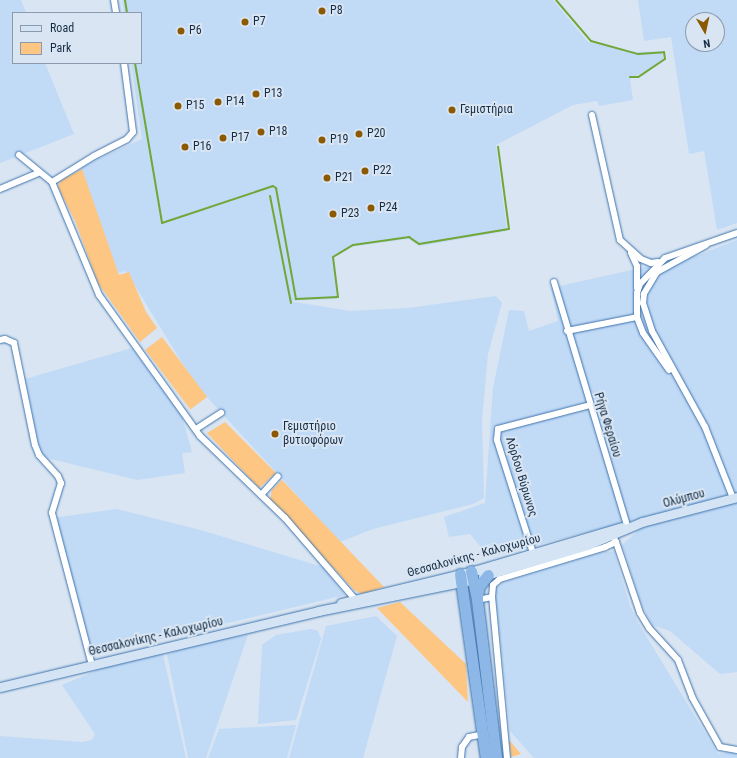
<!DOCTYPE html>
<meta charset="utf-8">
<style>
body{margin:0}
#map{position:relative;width:737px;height:758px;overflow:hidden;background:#d9e5f2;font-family:"Roboto Condensed",sans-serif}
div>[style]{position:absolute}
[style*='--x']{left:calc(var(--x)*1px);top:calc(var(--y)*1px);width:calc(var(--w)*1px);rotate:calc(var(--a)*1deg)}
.built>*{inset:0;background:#c1daf6}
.green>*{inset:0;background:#fdc683;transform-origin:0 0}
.stream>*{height:2px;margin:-1px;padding:0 1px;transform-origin:1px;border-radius:1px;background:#71a739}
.roads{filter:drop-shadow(0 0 1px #3d73ad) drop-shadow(0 0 1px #3d73ad)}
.minor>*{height:6px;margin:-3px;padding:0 3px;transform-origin:3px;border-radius:3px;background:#fff}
.secondary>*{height:9px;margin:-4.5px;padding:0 4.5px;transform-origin:4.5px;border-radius:4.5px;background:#d4e4f5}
.trunk>*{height:11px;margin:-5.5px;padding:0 5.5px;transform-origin:5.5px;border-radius:5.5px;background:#8cb7e6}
.dots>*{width:11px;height:11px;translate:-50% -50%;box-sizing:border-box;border:2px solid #d9e5f2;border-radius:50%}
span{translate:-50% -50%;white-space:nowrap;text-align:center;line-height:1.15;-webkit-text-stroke:4px #d9e5f2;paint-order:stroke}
.poi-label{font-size:12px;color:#162d46}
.left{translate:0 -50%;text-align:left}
.street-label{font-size:12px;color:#162d46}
.legend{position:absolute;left:12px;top:12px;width:130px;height:52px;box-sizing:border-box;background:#d9e5f2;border:1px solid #8b9bad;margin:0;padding:5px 7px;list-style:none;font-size:12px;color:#162d46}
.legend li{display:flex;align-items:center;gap:8px;height:20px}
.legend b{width:20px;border:1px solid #8b9bad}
.north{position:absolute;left:685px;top:12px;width:40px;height:40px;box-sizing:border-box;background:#d9e5f2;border:1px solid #8b9bad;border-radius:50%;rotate:171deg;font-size:11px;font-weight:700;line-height:16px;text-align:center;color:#162d46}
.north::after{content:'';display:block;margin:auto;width:14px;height:18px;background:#8a5901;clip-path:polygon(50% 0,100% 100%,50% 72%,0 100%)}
</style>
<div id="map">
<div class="built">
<div style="clip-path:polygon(0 0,21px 0,26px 13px,13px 13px,13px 63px,45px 63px,74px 134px,0 163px)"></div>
<div style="clip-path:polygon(122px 0,553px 0,588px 42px,636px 52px,662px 51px,664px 61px,630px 79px,633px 100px,599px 106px,597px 101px,573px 105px,496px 145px,507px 231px,420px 246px,408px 239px,349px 247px,333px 258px,337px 299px,289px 301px,350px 311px,408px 308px,496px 296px,502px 303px,488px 354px,482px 420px,484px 498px,473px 504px,373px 529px,340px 542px,195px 384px,126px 271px,113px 274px,81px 167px,142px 139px,131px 63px,141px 63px,141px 13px,124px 13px)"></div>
<div style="clip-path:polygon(evenodd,638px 0,737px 0,737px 223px,717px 230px,704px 151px,689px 154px,671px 37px,644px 41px,638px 0,693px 20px,717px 20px,717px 44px,693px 44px,693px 20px)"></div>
<div style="clip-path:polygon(737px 240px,737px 497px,667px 512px,489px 557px,470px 534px,449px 537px,444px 517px,485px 503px,493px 388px,509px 310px,524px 311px,529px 331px,558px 321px,551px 288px,699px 255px)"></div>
<div style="clip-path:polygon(132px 348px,181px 413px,192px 452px,182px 453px,185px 473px,137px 480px,43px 457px,39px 449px,25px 379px)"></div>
<div style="clip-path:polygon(737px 501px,737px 672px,720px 674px,670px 631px,652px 625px,640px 601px,622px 545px,643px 526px)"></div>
<div style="clip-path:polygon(117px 509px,204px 531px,323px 567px,345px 595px,93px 655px,52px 518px)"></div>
<div style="clip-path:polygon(614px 551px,630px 606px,640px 626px,718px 754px,737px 751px,737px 758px,534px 758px,510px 731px,495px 590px,503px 582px,600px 553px)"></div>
<div style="clip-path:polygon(376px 616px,397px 636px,363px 758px,289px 758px,326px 626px)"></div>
<div style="clip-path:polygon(311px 629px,318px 631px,321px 639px,296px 720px,258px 724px,262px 645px,276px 635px)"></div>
<div style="clip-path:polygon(248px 635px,206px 758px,188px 758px,167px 654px,206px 641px)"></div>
<div style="clip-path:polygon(162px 650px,186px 758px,0 758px,0 736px,82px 742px,92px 740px,95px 734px,62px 685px,93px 672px,105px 664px)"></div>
<div style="clip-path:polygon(296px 725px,287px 758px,208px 758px,219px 729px)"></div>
</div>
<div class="green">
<div style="clip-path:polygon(82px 169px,119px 275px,129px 272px,146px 312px,157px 328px,140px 342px,98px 283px,75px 221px,58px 187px,60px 181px)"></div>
<div style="left:162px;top:337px;width:75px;height:21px;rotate:53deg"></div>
<div style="clip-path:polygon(225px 422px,276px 473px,259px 488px,207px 433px)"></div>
<div style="clip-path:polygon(282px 480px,384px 587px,362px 594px,354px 590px,270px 500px,272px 490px)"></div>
<div style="clip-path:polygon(400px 602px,466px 664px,468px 702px,377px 608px)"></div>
<div style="clip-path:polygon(509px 740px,521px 754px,511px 757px)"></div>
</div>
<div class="stream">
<div style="--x:125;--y:0;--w:13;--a:81"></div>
<div style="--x:556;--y:0;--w:54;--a:49.5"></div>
<div style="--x:591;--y:41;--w:49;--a:15.5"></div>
<div style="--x:638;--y:54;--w:26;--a:-4"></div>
<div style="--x:664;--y:52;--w:7;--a:82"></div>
<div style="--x:665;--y:59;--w:32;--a:146"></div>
<div style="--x:638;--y:77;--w:8;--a:180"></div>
<div style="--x:135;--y:63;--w:162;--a:80.4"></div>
<div style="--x:162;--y:223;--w:117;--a:-18.4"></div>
<div style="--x:273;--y:186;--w:4;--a:34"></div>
<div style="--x:276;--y:188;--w:113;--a:79.8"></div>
<div style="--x:296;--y:299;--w:42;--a:-2.7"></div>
<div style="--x:338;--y:297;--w:40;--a:-97.1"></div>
<div style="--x:333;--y:257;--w:23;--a:-31"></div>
<div style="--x:353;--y:245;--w:57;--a:-8.1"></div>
<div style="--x:409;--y:237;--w:12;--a:35"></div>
<div style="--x:419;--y:244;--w:91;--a:-9.5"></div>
<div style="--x:509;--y:229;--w:83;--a:-97.6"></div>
<div style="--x:270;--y:196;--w:109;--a:78.9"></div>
</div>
<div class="roads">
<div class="minor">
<div style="--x:114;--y:0;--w:13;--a:81"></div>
<div style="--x:592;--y:115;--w:128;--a:77.4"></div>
<div style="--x:620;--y:240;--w:28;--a:42"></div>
<div style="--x:641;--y:259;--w:11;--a:22"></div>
<div style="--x:651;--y:263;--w:7;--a:-8"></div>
<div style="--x:19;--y:155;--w:43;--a:39.3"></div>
<div style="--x:52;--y:182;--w:122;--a:67.4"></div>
<div style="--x:99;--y:295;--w:173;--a:54.4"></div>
<div style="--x:200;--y:436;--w:118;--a:44"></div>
<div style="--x:285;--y:518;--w:106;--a:49.2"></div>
<div style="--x:52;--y:182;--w:49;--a:-31.8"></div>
<div style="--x:94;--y:156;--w:37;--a:-27"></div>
<div style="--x:127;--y:139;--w:9;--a:-49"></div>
<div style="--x:133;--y:132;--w:70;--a:-97.4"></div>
<div style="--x:0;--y:189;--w:41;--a:-22.8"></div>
<div style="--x:706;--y:245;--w:56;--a:151.1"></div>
<div style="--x:657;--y:272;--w:26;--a:121"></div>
<div style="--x:644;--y:294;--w:9;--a:96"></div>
<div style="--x:643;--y:303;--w:29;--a:72"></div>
<div style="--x:652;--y:331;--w:110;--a:61.1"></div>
<div style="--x:705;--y:427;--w:76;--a:68.5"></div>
<div style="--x:631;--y:253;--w:14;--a:65"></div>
<div style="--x:637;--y:266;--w:22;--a:90"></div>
<div style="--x:554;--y:282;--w:255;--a:73.3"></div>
<div style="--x:567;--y:331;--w:71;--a:-11.3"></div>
<div style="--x:0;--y:340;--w:5;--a:-11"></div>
<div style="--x:5;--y:339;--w:10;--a:24"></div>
<div style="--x:14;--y:343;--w:104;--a:78.4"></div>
<div style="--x:35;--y:445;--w:11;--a:68"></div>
<div style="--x:39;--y:455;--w:28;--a:48"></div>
<div style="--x:58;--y:476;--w:8;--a:67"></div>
<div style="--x:61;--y:483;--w:31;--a:107"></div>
<div style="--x:52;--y:513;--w:157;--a:75.3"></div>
<div style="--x:669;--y:370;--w:45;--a:-125.1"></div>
<div style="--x:643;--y:333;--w:17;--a:-111"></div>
<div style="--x:637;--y:317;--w:24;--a:-90"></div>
<div style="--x:637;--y:293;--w:9;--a:-72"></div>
<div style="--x:640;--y:284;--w:36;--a:-46"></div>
<div style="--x:665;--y:258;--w:76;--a:-19.1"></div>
<div style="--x:196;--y:429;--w:30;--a:-33"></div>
<div style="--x:261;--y:495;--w:25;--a:-48"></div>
<div style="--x:616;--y:542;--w:75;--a:71.3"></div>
<div style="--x:640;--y:613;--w:17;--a:59"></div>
<div style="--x:649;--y:628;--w:43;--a:47.8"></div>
<div style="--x:678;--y:660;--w:40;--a:69"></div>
<div style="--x:692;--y:697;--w:57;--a:60.8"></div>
<div style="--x:720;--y:747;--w:17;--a:10"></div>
<div style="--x:533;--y:553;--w:119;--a:-107.7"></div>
<div style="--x:497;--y:440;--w:11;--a:-85"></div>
<div style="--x:498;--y:429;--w:95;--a:-14.6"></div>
<div style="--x:477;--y:600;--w:15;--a:-11"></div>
<div style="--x:461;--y:758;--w:11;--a:-85"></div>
<div style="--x:462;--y:747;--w:12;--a:-55"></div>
<div style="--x:469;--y:737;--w:15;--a:-11"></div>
<div style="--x:507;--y:758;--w:162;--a:-95.3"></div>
<div style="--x:492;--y:597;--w:12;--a:-85"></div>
<div style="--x:493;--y:585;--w:9;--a:-41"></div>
<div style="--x:500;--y:579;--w:110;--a:-16.9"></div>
<div style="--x:605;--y:547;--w:12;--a:-24"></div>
<div style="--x:616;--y:542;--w:11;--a:-117"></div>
</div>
<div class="secondary">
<div style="--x:483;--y:576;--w:109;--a:-16.6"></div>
<div style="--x:587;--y:545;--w:60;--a:-22.7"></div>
<div style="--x:642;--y:522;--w:98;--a:-14.7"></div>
<div style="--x:341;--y:603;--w:140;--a:-13.6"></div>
<div style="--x:477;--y:570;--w:151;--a:-16.5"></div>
<div style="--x:0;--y:687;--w:327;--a:-13.4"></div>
<div style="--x:318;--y:611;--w:152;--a:-11.4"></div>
</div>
<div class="trunk">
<div style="--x:471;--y:571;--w:30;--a:78"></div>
<div style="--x:477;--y:600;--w:159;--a:83.1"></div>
<div style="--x:460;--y:574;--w:186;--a:82"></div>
<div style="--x:477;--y:597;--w:11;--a:-80"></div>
<div style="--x:479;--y:586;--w:14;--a:-51"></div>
</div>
</div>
<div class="dots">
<div style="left:322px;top:11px;background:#8a5901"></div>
<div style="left:245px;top:22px;background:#8a5901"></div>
<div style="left:181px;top:31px;background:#8a5901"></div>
<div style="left:256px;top:94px;background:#8a5901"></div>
<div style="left:218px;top:102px;background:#8a5901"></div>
<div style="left:178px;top:106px;background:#8a5901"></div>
<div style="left:452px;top:110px;background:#8a5901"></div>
<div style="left:261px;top:132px;background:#8a5901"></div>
<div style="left:359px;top:134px;background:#8a5901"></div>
<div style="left:223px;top:138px;background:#8a5901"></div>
<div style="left:322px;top:140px;background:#8a5901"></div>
<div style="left:185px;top:147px;background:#8a5901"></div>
<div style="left:365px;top:171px;background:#8a5901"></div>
<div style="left:327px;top:178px;background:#8a5901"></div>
<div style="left:371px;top:208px;background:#8a5901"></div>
<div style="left:333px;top:214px;background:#8a5901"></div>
<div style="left:275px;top:434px;background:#8a5901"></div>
</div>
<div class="poi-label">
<span class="left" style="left:330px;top:11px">P8</span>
<span class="left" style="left:253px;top:22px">P7</span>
<span class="left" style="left:189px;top:31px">P6</span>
<span class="left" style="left:264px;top:94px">P13</span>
<span class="left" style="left:226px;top:102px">P14</span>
<span class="left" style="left:186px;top:106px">P15</span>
<span class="left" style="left:460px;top:110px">Γεμιστήρια</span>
<span class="left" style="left:269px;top:132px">P18</span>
<span class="left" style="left:367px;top:134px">P20</span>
<span class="left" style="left:231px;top:138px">P17</span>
<span class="left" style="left:330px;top:140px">P19</span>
<span class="left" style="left:193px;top:147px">P16</span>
<span class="left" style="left:373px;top:171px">P22</span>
<span class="left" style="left:335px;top:178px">P21</span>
<span class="left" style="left:379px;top:208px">P24</span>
<span class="left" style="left:341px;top:214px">P23</span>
<span class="left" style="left:283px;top:434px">Γεμιστήριο<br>βυτιοφόρων</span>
</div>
<div class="street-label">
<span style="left:607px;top:425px;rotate:73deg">Ρήγα Φεραίου</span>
<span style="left:521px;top:477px;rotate:73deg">Λόρδου Βύρωνος</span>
<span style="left:684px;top:499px;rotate:-15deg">Ολύμπου</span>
<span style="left:474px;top:556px;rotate:-15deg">Θεσσαλονίκης - Καλοχωρίου</span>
<span style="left:156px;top:637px;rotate:-13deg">Θεσσαλονίκης - Καλοχωρίου</span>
</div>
<ul class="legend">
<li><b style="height:5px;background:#d4e4f5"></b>Road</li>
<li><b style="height:11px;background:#fdc683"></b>Park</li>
</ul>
<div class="north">N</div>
</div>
